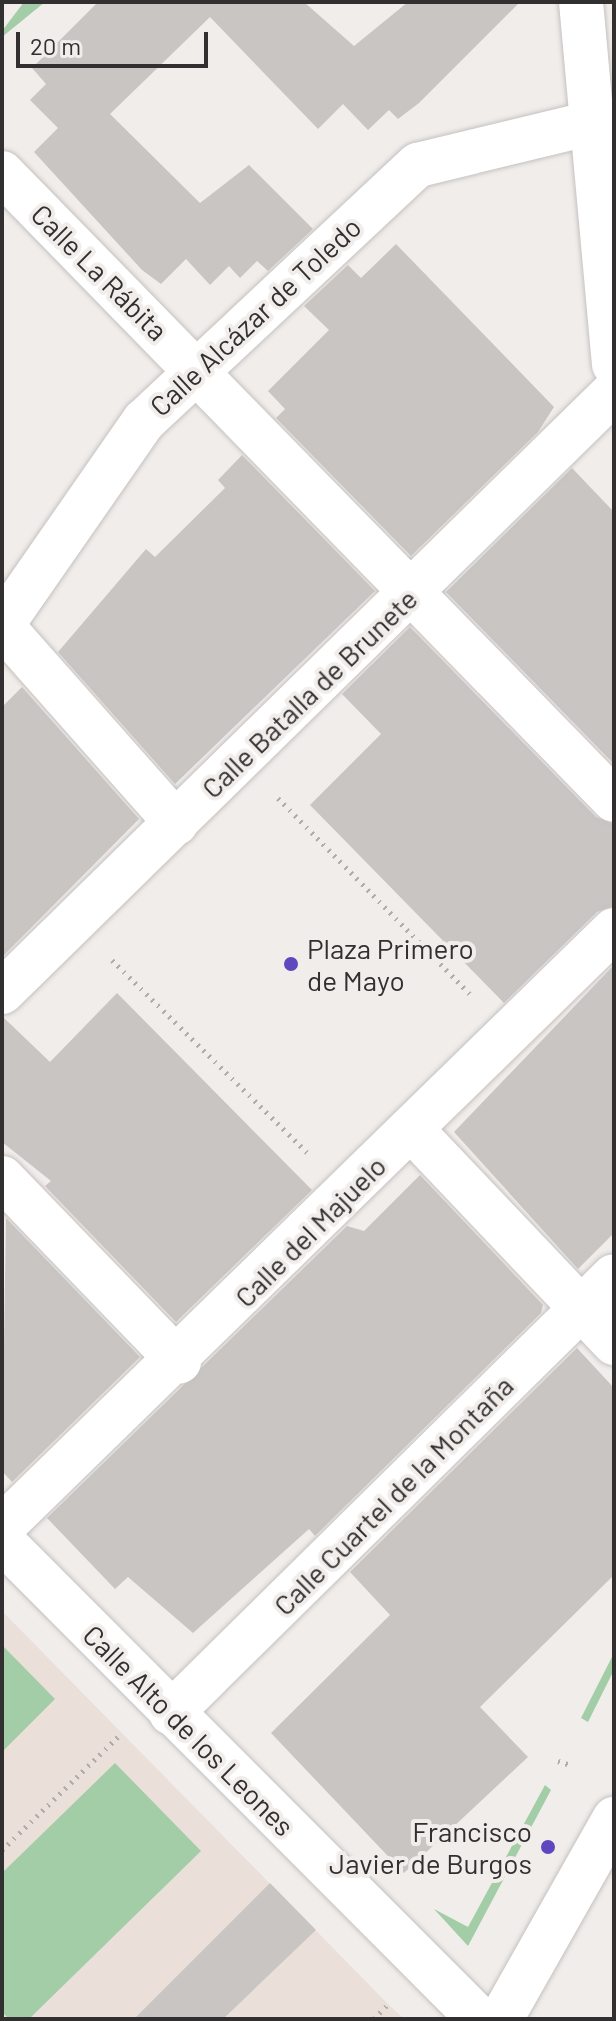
<!DOCTYPE html>
<meta charset="utf-8">
<style>
body{margin:0}
#map{position:relative;width:616px;height:2021px;overflow:hidden;background:#f1edeb;font-family:Barlow,sans-serif}
div>[style]{position:absolute}
[style*='--x']{left:calc(var(--x)*1px);top:calc(var(--y)*1px);width:calc(var(--w)*1px);rotate:calc(var(--a)*1deg)}
.built>*{inset:0;background:#eadfd9}
.green>*{inset:0;background:#a2cda6}
.building>*{inset:0;background:#c9c5c3}
.path>*{height:5px;margin-top:-2.5px;transform-origin:0;background:repeating-linear-gradient(90deg,#b0adab 0 2px,transparent 0 8px)}
.roads{filter:drop-shadow(0 0 2px #c5c1bf) drop-shadow(0 0 2px #c5c1bf)}
.street>*{height:44px;margin:-22px;padding:0 22px;transform-origin:22px;border-radius:22px;background:#fff}
.dots>*{width:22px;height:22px;translate:-50% -50%;box-sizing:border-box;border:4px solid #f1edeb;border-radius:50%}
span{translate:-50% -50%;white-space:nowrap;text-align:center;line-height:1.15;-webkit-text-stroke:8px #f1edeb;paint-order:stroke}
.street-label{font-size:28px;color:#312f2f}
.poi-label{font-size:28px;color:#312f2f}
.left{translate:0 -50%;text-align:left}
.right{translate:-100% -50%;text-align:right}
.frame{position:absolute;inset:0;border:4px solid #312f2f;pointer-events:none}
.scale{position:absolute;left:16px;top:32px;width:192px;height:36px;box-sizing:border-box;border:4px solid #312f2f;border-top:0;padding-left:10px;font-size:24px;line-height:28px;white-space:nowrap;color:#312f2f;-webkit-text-stroke:6px #f1edeb;paint-order:stroke}
</style>
<div id="map">
<div class="built">
<div style="clip-path:polygon(2px 1611px,388px 2004px,404px 2019px,2px 2019px)"></div>
</div>
<div class="green">
<div style="clip-path:polygon(24px 2px,45px 2px,2px 37px,2px 31px)"></div>
<div style="clip-path:polygon(2px 1645px,55px 1699px,2px 1752px)"></div>
<div style="clip-path:polygon(614px 1653px,614px 1670px,588px 1722px,581px 1718px)"></div>
<div style="clip-path:polygon(115px 1763px,201px 1851px,29px 2019px,9px 2019px,2px 2012px,2px 1873px)"></div>
<div style="clip-path:polygon(545px 1785px,551px 1790px,468px 1946px,434px 1909px,468px 1927px)"></div>
</div>
<div class="building">
<div style="clip-path:polygon(98px 2px,304px 2px,354px 46px,408px 2px,520px 2px,419px 103px,398px 119px,389px 110px,368px 130px,343px 104px,318px 129px,210px 17px,110px 114px,200px 203px,249px 165px,313px 229px,268px 271px,257px 261px,240px 278px,229px 266px,210px 285px,186px 259px,161px 284px,142px 270px,34px 152px,58px 128px,30px 100px,46px 84px,32px 68px)"></div>
<div style="clip-path:polygon(396px 244px,554px 407px,538px 432px,411px 556px,276px 418px,285px 409px,268px 391px,329px 330px,304px 306px,348px 265px,361px 278px)"></div>
<div style="clip-path:polygon(242px 455px,375px 591px,175px 784px,58px 652px,146px 549px,155px 557px,225px 488px,218px 480px)"></div>
<div style="clip-path:polygon(572px 468px,614px 512px,614px 764px,446px 592px)"></div>
<div style="clip-path:polygon(410px 627px,596px 817px,614px 824px,614px 906px,597px 912px,504px 1003px,310px 805px,381px 734px,342px 694px)"></div>
<div style="clip-path:polygon(22px 687px,139px 819px,2px 957px,2px 707px)"></div>
<div style="clip-path:polygon(614px 965px,614px 1233px,578px 1269px,454px 1132px)"></div>
<div style="clip-path:polygon(117px 993px,312px 1190px,176px 1322px,45px 1186px,51px 1181px,2px 1142px,2px 1016px,50px 1062px)"></div>
<div style="clip-path:polygon(420px 1175px,543px 1305px,541px 1313px,315px 1536px,309px 1529px,193px 1633px,128px 1577px,115px 1589px,47px 1518px,347px 1226px,364px 1231px)"></div>
<div style="clip-path:polygon(6px 1218px,140px 1357px,12px 1482px,2px 1471px)"></div>
<div style="clip-path:polygon(577px 1348px,614px 1388px,614px 1575px,480px 1707px,528px 1757px,404px 1873px,271px 1733px,390px 1615px,350px 1572px)"></div>
<div style="clip-path:polygon(270px 1883px,316px 1930px,223px 2019px,134px 2019px)"></div>
</div>
<div class="path">
<div style="--x:278;--y:798;--w:274;--a:45.6"></div>
<div style="--x:112;--y:960;--w:274;--a:44.6"></div>
<div style="--x:558;--y:1761;--w:14;--a:17"></div>
<div style="--x:2;--y:1850;--w:163;--a:-44.3"></div>
<div style="--x:374;--y:2019;--w:19;--a:-47"></div>
</div>
<div class="roads">
<div class="street">
<div style="--x:581;--y:2;--w:364;--a:84.8"></div>
<div style="--x:2;--y:173;--w:876;--a:45.69"></div>
<div style="--x:2;--y:625;--w:249;--a:-55.2"></div>
<div style="--x:144;--y:421;--w:375;--a:-43.1"></div>
<div style="--x:418;--y:165;--w:179;--a:-13.6"></div>
<div style="--x:2;--y:626;--w:263;--a:48.5"></div>
<div style="--x:2;--y:992;--w:857;--a:-44.43"></div>
<div style="--x:412;--y:1130;--w:294;--a:46.5"></div>
<div style="--x:2;--y:1178;--w:255;--a:46"></div>
<div style="--x:2;--y:1527;--w:855;--a:-44.29"></div>
<div style="--x:2;--y:1541;--w:675;--a:45.06"></div>
<div style="--x:171;--y:1713;--w:622;--a:-44.61"></div>
<div style="--x:501;--y:2019;--w:230;--a:-60.5"></div>
</div>
</div>
<div class="dots">
<div style="left:291px;top:964px;background:#5d48c0"></div>
<div style="left:548px;top:1847px;background:#5d48c0"></div>
</div>
<div class="street-label">
<span style="left:100px;top:272px;rotate:45deg">Calle La Rábita</span>
<span style="left:255px;top:316px;rotate:-43deg">Calle Alcázar de Toledo</span>
<span style="left:309px;top:693px;rotate:-44deg">Calle Batalla de Brunete</span>
<span style="left:310px;top:1231px;rotate:-45deg">Calle del Majuelo</span>
<span style="left:393px;top:1495px;rotate:-45deg">Calle Cuartel de la Montaña</span>
<span style="left:189px;top:1730px;rotate:45deg">Calle Alto de los Leones</span>
</div>
<div class="poi-label">
<span class="left" style="left:307px;top:964px">Plaza Primero<br>de Mayo</span>
<span class="right" style="left:532px;top:1847px">Francisco<br>Javier de Burgos</span>
</div>
<div class="frame"></div>
<div class="scale">20 m</div>
</div>
